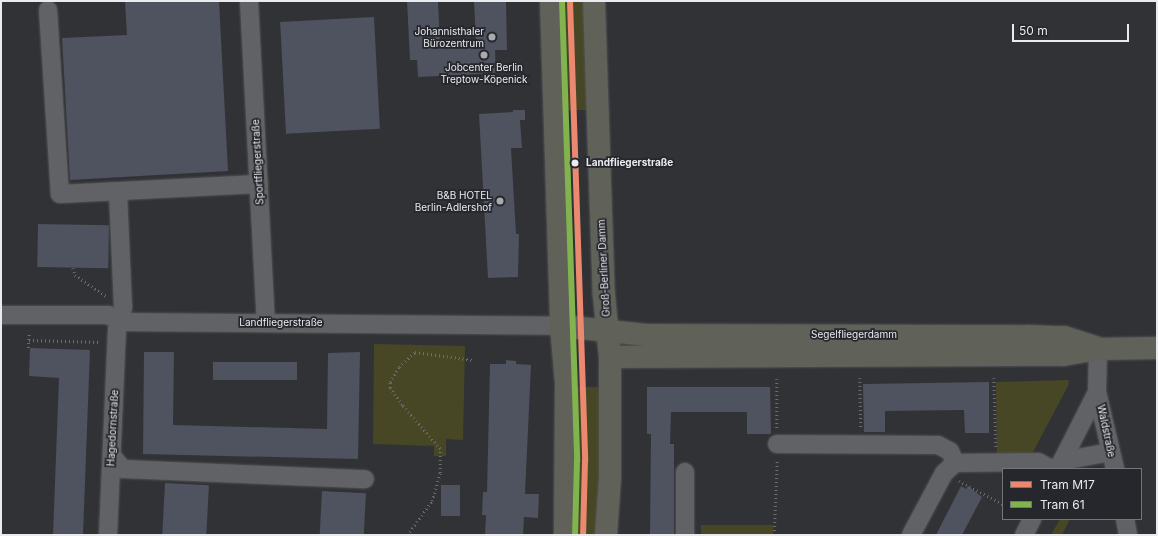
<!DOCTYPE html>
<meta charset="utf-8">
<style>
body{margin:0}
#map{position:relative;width:1158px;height:536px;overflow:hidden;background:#313235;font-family:Inter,sans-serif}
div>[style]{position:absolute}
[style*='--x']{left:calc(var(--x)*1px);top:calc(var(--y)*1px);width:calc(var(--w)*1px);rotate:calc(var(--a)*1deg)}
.green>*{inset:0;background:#474725;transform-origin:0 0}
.building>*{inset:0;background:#4f525f;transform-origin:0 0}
.path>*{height:2.5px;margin-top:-1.25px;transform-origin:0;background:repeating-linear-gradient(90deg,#6c6d6f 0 1px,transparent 0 4px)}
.roads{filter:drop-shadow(0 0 1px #4f5153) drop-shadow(0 0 1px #4f5153)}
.minor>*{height:18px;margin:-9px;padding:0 9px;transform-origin:9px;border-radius:9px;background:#616265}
.major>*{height:22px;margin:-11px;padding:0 11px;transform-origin:11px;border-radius:11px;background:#606158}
.tram-1>*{height:6px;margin:-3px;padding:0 3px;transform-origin:3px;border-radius:3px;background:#eb8870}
.tram-2>*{height:6px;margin:-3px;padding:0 3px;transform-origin:3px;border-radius:3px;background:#81b44e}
.dots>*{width:11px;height:11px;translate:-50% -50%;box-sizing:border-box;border:2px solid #25272d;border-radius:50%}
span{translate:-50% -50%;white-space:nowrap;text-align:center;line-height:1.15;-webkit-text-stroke:3.5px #25272d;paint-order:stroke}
.poi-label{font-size:10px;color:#e9ebef}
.right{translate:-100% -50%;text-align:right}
.street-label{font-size:10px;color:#e9ebef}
.stop-label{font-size:10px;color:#e9ebef;font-weight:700}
.left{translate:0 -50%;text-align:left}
.frame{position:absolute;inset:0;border:2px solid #e9ebef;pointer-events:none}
.legend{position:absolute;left:1002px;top:468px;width:140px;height:52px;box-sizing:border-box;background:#25272d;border:1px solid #73757b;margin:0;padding:5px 7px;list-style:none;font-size:12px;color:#e9ebef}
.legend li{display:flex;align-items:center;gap:8px;height:20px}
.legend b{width:20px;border:1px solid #73757b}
.scale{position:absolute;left:1012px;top:24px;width:117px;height:18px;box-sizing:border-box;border:2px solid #e9ebef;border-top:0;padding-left:5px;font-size:12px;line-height:14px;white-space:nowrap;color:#e9ebef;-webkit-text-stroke:3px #25272d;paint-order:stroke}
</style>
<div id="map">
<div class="green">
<div style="left:559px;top:1px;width:28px;height:109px"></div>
<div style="clip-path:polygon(374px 344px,465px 346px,463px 440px,446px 439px,446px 456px,434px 456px,434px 446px,373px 444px)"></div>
<div style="clip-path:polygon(1069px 380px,1068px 386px,1024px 469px,997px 456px,996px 382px)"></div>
<div style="left:599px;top:387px;width:148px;height:26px;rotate:90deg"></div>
<div style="clip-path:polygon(1060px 519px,1070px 519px,1062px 535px,1051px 535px)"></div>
<div style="left:701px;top:525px;width:72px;height:10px"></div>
</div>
<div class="building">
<div style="clip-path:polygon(125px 1px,219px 1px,228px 171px,70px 180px,62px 38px,127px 35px)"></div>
<div style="clip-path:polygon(407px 1px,438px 1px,440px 45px,476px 43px,474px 1px,506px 1px,507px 50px,495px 50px,496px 73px,418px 77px,417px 60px,410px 60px)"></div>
<div style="left:374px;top:17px;width:112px;height:94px;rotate:87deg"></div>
<div style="clip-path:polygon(513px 110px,525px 110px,525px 120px,520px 120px,522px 148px,511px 148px,516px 234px,519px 234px,518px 277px,488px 278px,479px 114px,513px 112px)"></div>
<div style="left:38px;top:224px;width:71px;height:43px;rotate:1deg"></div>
<div style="clip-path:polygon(30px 348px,90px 350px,83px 535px,53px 535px,59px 378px,29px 376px)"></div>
<div style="clip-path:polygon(144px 352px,174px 352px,173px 425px,327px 429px,328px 353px,360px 352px,358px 459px,143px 454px)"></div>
<div style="clip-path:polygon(506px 360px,516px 361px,516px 364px,531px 365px,525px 494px,539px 494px,538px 518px,524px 517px,523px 535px,485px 535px,486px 515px,482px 515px,483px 492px,487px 492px,490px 364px,506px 364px)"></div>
<div style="left:213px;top:362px;width:84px;height:18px"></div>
<div style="clip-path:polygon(989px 382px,989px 433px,965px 433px,964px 410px,885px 411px,885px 432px,864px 432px,863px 384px)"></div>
<div style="clip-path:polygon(647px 387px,770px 387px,771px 434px,747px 434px,747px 412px,671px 412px,670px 444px,674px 444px,674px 535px,650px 535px,651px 434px,647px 434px)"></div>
<div style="left:165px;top:483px;width:44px;height:52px;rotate:3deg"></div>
<div style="left:441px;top:485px;width:19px;height:31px"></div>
<div style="clip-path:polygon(961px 486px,966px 489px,968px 486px,982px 497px,962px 535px,936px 535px)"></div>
<div style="left:322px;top:491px;width:44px;height:44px;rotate:3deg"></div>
</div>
<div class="path">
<div style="--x:73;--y:268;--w:7;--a:74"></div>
<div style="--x:75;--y:275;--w:37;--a:34"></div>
<div style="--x:29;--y:340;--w:71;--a:1.6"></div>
<div style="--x:28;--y:348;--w:16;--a:-86"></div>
<div style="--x:860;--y:378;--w:51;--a:88.9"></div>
<div style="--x:994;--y:378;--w:69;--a:88.3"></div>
<div style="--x:777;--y:379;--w:50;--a:90"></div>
<div style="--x:959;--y:481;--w:50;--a:27.6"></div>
<div style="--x:407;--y:535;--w:42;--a:-53.7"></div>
<div style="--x:432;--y:501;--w:29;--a:-74"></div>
<div style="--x:440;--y:473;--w:24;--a:-90"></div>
<div style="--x:440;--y:449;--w:58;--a:-130.8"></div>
<div style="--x:402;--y:405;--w:21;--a:-125"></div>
<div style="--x:390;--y:388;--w:6;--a:-90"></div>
<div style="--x:390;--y:382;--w:17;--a:-59"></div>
<div style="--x:399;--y:367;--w:22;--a:-43"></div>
<div style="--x:415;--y:352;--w:58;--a:8"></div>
<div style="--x:774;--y:535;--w:75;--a:-87.7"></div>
</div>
<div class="roads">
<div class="minor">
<div style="--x:249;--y:1;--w:322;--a:87"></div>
<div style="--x:48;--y:10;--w:184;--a:86.3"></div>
<div style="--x:60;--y:194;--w:199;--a:-2.9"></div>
<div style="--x:1;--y:315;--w:107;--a:0"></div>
<div style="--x:108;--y:315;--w:14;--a:30"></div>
<div style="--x:120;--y:322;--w:441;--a:0.5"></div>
<div style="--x:1097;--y:392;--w:79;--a:76.8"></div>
<div style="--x:777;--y:444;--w:161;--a:0.4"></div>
<div style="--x:938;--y:445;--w:13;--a:27"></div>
<div style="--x:950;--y:451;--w:13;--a:67"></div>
<div style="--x:112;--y:456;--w:17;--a:50"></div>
<div style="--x:123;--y:469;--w:242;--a:2.4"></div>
<div style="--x:1062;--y:461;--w:50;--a:-10.4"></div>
<div style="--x:1058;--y:469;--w:86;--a:-63.1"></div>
<div style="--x:1097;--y:392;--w:43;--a:-88.7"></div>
<div style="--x:1125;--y:519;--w:16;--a:79"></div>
<div style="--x:108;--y:535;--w:205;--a:-87.5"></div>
<div style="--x:117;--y:330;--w:24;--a:-75"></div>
<div style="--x:123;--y:307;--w:116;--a:-92.5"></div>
<div style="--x:685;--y:535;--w:63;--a:-90"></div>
<div style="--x:911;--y:535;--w:70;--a:-62"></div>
<div style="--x:944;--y:473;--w:15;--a:-42"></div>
<div style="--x:955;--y:463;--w:83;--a:-0.7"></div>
<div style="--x:1038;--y:462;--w:15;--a:28"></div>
<div style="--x:1024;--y:535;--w:18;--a:-63"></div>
</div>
<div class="major">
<div style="--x:551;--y:1;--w:325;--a:88.2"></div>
<div style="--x:561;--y:326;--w:57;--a:85"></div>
<div style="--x:566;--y:383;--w:152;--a:90.4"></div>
<div style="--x:594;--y:1;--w:294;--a:88.1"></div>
<div style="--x:604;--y:295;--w:62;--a:84.5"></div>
<div style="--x:610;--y:357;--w:121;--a:90"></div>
<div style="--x:610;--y:478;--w:57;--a:94"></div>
<div style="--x:561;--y:326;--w:85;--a:6"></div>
<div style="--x:646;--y:335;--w:381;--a:0.2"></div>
<div style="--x:1027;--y:336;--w:37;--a:2"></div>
<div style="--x:1064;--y:337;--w:35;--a:18"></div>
<div style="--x:610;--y:357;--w:453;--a:-0.3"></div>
<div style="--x:1063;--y:355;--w:36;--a:-10"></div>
<div style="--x:1098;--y:349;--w:59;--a:-1"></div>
</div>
</div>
<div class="tram-1">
<div style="--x:570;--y:1;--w:460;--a:88.1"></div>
<div style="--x:585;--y:461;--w:74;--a:91.5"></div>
</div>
<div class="tram-2">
<div style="--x:562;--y:1;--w:460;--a:88.1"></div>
<div style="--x:577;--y:461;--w:74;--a:91.5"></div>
</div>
<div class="dots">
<div style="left:492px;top:37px;background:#a9aaae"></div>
<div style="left:484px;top:55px;background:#a9aaae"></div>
<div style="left:575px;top:163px;background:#e9ebef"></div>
<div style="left:500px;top:201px;background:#a9aaae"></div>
</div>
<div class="poi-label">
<span class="right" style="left:484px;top:37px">Johannisthaler<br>Bürozentrum</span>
<span style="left:484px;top:73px">Jobcenter Berlin<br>Treptow-Köpenick</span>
<span class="right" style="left:492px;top:201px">B&amp;B HOTEL<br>Berlin-Adlershof</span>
</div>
<div class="street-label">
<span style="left:258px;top:162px;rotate:-93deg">Sportfliegerstraße</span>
<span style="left:604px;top:268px;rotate:-93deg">Groß-Berliner Damm</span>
<span style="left:281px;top:323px">Landfliegerstraße</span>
<span style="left:854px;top:335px">Segelfliegerdamm</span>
<span style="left:113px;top:428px;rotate:-87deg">Hagedornstraße</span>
<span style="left:1106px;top:431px;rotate:78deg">Waldstraße</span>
</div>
<div class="stop-label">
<span class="left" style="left:586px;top:163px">Landfliegerstraße</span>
</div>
<div class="frame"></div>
<ul class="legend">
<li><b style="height:5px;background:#eb8870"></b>Tram M17</li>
<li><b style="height:5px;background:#81b44e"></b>Tram 61</li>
</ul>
<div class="scale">50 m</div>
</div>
